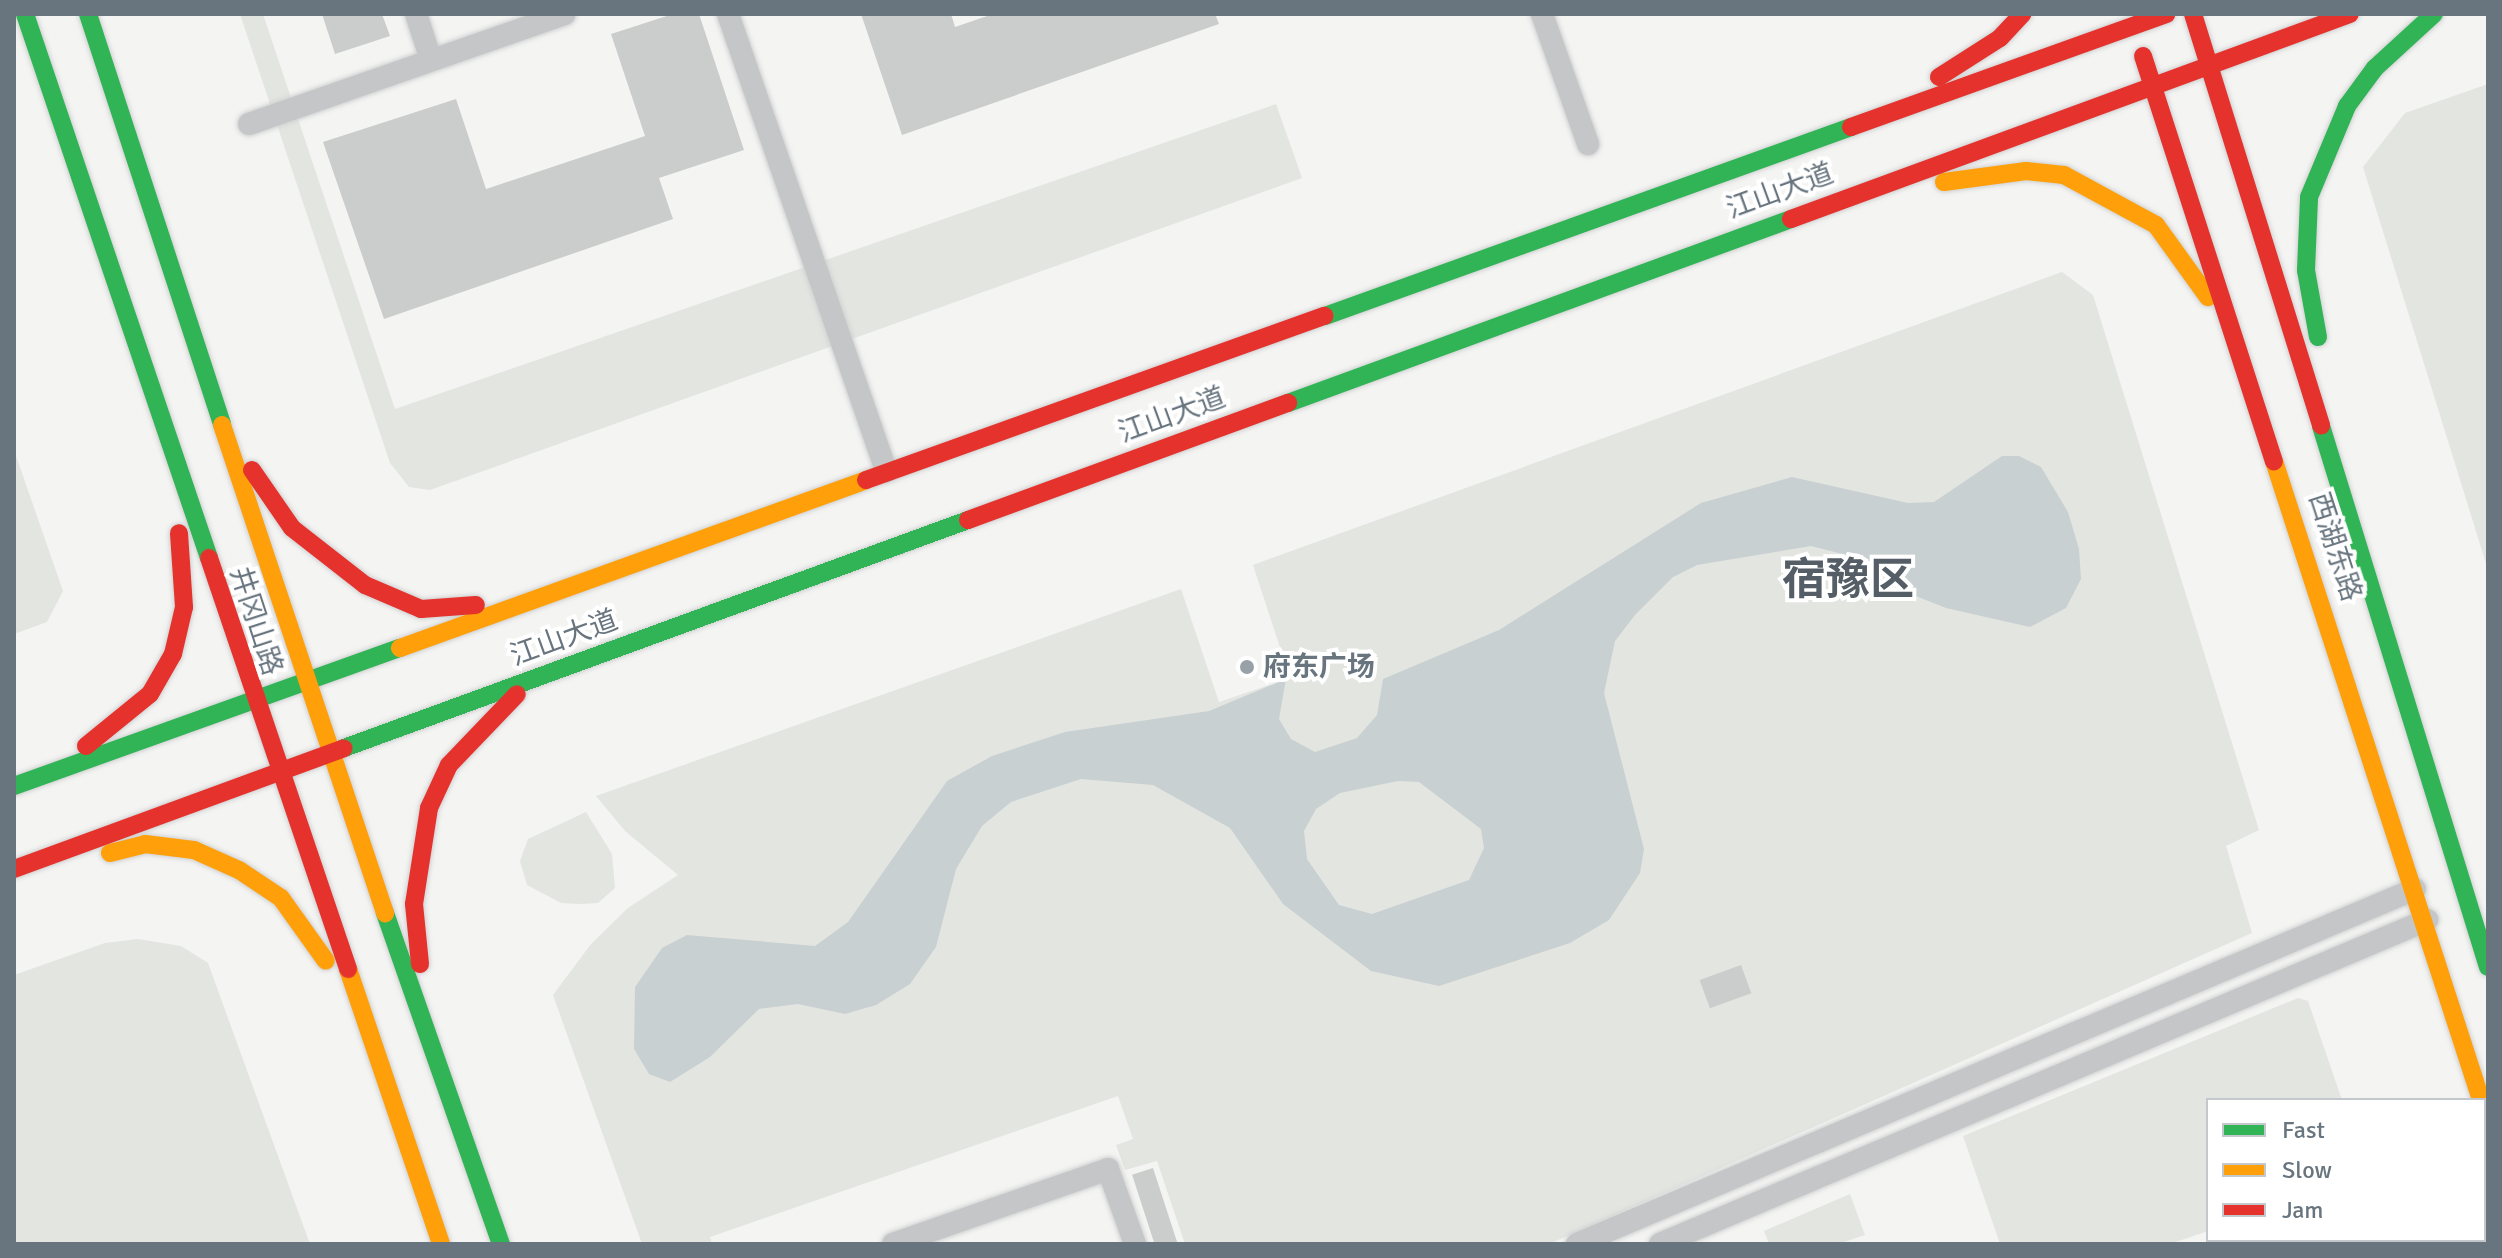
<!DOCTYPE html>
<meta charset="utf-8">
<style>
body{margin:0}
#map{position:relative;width:2502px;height:1258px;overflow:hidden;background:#f4f4f3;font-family:Signika,"Noto Sans SC",sans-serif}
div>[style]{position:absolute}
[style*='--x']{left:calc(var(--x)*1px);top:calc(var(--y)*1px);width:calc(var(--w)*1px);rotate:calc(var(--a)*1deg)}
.green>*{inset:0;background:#e3e5e1}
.water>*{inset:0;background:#c9d0d2}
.building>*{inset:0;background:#cbcccc;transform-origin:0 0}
.roads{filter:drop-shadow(0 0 2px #d0d1d1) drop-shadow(0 0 2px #d0d1d1)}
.lane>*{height:22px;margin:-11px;padding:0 11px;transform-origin:11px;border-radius:11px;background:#c5c6c8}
.fast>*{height:18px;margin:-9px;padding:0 9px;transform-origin:9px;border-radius:9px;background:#30b455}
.slow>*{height:18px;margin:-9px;padding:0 9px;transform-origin:9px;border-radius:9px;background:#ff9f0a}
.jam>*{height:18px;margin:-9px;padding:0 9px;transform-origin:9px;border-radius:9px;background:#e5322d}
.dots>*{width:22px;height:22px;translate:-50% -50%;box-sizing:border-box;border:4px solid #fff;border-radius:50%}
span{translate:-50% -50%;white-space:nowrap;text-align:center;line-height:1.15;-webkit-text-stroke:8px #fff;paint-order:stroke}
.street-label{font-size:28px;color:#68757f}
.poi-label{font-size:28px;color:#68757f;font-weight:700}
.left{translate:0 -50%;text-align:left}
.town-label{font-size:44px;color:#555e66;font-weight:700}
.frame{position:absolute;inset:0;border:16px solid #68757f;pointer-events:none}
.legend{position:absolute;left:2206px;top:1098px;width:280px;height:144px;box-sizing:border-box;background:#fff;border:2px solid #c3c8cc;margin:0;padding:10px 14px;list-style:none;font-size:24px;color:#68757f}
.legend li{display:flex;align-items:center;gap:16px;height:40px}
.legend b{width:40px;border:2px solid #c3c8cc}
</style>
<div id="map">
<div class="green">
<div style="clip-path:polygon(240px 14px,263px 14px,395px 409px,1276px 104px,1302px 178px,430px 490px,409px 487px,390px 463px)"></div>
<div style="clip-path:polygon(2488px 84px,2488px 570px,2363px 167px,2405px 113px)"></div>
<div style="clip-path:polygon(2062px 272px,2093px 295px,2259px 830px,2226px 846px,2252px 933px,1549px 1244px,1185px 1244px,1157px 1161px,1125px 1170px,1116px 1145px,1133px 1139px,1118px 1096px,710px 1237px,712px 1244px,642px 1244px,553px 995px,591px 944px,628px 908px,678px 875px,625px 831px,596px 796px,1181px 589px,1219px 702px,1290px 678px,1253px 565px)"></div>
<div style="clip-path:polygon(14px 450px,63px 591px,47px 622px,14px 634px)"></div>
<div style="clip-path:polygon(586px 812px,612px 854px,615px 888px,598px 903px,581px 904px,561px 903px,527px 885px,520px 861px,528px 839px)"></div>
<div style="clip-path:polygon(138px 939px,181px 946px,208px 963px,310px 1244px,14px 1244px,14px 975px,105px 943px)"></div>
<div style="clip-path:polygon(2298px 998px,2308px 1001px,2342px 1100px,2208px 1100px,2208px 1231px,2170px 1244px,2000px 1244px,1963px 1136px)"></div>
<div style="clip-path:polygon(1850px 1194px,1865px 1235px,1838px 1244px,1769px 1244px,1764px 1231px)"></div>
</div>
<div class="water">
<div style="clip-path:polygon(evenodd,2002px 456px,2019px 456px,2041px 467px,2068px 512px,2079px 549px,2081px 579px,2066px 608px,2030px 627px,1946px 608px,1908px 593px,1874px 562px,1811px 546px,1697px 565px,1673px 577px,1635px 615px,1615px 641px,1604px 693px,1644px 849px,1640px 873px,1609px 920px,1570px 943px,1439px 986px,1371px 971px,1283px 904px,1230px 828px,1153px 785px,1081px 779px,1011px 802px,982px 826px,956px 869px,936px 947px,910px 984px,876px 1005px,845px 1014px,798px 1004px,759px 1009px,710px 1057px,670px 1082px,649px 1074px,634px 1049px,635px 987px,662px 948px,687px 935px,815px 946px,848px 922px,947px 781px,992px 756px,1065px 732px,1209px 711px,1286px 679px,1279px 719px,1291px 739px,1315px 752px,1357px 738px,1377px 715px,1383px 679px,1499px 630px,1701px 503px,1792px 477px,1908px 503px,1934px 502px,2002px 456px,1398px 781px,1419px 782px,1481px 829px,1484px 848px,1469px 880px,1372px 914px,1339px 905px,1307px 859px,1304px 831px,1316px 809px,1340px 793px,1398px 781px)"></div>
</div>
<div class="building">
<div style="clip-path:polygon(322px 14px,382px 14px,390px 36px,335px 54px)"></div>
<div style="clip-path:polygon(673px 14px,699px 14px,744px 150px,659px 178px,673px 219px,384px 319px,323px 142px,456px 99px,486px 189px,645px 136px,611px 34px)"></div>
<div style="clip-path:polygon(861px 14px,951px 14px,955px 27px,993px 14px,1215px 14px,1219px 24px,902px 135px)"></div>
<div style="left:1741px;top:965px;width:30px;height:44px;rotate:70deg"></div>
<div style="left:1153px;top:1168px;width:80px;height:22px;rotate:72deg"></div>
</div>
<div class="roads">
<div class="lane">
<div style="--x:416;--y:14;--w:48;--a:71.9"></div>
<div style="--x:728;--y:14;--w:484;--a:70.9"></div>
<div style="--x:1542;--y:14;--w:138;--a:70.5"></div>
<div style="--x:249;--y:124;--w:334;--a:-19.2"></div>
<div style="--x:893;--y:1244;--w:228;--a:-19.2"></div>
<div style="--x:1108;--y:1169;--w:80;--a:70.2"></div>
<div style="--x:1577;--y:1244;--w:910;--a:-22.96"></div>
<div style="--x:1660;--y:1244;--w:833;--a:-22.9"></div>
</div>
<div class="fast">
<div style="--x:25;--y:14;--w:574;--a:71.31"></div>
<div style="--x:88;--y:14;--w:432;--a:71.9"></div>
<div style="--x:1325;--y:316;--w:559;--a:-19.76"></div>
<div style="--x:2318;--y:337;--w:68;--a:-100.2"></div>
<div style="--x:2306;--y:270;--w:73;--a:-87.6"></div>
<div style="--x:2309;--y:197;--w:99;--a:-67.3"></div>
<div style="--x:2347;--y:106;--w:47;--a:-53.6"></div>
<div style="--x:2375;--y:68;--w:80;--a:-42.5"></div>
<div style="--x:1288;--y:403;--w:536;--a:-20.09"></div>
<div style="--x:2321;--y:426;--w:566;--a:72.85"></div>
<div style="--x:344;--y:748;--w:664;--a:-20.07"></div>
<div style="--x:14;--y:786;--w:410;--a:-19.7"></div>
<div style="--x:385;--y:913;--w:351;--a:70.7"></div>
</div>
<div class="slow">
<div style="--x:1944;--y:182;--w:83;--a:-7.6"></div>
<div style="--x:2026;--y:171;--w:38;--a:6"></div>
<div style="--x:2064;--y:175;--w:105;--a:28.5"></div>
<div style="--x:2156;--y:225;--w:89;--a:54.2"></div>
<div style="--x:222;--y:425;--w:515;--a:71.53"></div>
<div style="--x:2274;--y:461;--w:672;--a:72.05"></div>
<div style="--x:400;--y:648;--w:495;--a:-19.8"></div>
<div style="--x:110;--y:853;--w:36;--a:-14"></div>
<div style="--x:145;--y:844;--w:49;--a:7"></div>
<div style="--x:194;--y:850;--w:49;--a:24"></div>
<div style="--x:239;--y:870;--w:50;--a:33.7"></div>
<div style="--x:281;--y:898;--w:77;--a:54.5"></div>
<div style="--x:348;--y:969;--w:290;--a:71.3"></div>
</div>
<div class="jam">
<div style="--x:2193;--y:14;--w:431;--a:72.7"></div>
<div style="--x:2143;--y:56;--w:426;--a:72.1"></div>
<div style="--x:1939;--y:77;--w:72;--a:-32.6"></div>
<div style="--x:2000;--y:38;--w:33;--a:-47"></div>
<div style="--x:1851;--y:127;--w:335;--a:-19.7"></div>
<div style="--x:1791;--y:219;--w:595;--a:-20.14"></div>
<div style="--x:252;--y:470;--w:70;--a:55.4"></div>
<div style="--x:292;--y:528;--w:93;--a:38"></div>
<div style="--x:365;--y:585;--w:61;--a:23.2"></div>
<div style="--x:421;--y:609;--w:55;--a:-4.2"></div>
<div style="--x:866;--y:480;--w:487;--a:-19.7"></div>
<div style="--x:968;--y:520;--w:341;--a:-20.1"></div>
<div style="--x:209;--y:558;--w:434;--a:71.3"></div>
<div style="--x:86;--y:746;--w:82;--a:-39.1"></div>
<div style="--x:150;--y:694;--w:46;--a:-60.1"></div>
<div style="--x:173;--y:654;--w:48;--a:-76.8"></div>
<div style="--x:184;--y:607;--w:74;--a:-93.9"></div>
<div style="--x:14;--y:869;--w:351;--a:-20.1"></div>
<div style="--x:420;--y:964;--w:60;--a:-95.7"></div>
<div style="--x:414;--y:904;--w:97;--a:-81.1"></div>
<div style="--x:429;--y:808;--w:47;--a:-65.1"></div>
<div style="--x:449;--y:765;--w:98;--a:-46.2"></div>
</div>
</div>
<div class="dots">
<div style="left:1247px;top:667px;background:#99a1a8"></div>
</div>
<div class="street-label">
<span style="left:1780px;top:191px;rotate:-20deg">江山大道</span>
<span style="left:1172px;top:415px;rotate:-20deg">江山大道</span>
<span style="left:2335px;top:547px;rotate:72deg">西湖东路</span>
<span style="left:256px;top:621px;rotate:72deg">井冈山路</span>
<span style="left:564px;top:638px;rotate:-20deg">江山大道</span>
</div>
<div class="poi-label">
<span class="left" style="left:1263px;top:667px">府东广场</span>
</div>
<div class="town-label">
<span style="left:1848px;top:580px">宿豫区</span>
</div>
<div class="frame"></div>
<ul class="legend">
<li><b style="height:10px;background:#30b455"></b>Fast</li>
<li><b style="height:10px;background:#ff9f0a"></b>Slow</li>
<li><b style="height:10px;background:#e5322d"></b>Jam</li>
</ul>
</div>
